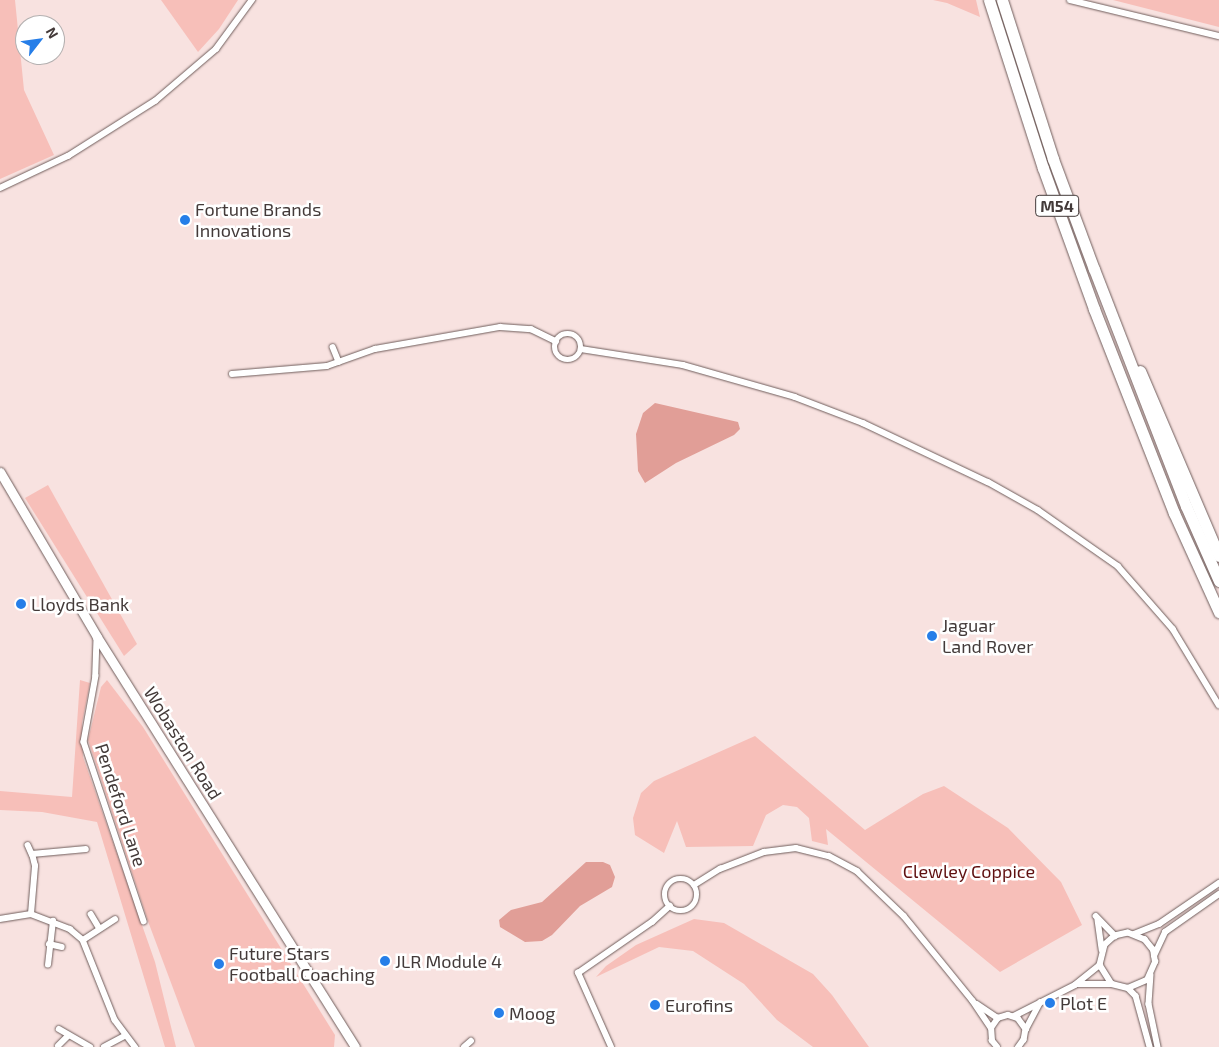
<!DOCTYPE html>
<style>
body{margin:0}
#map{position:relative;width:1219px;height:1047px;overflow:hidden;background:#f8e2e0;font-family:"Exo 2",sans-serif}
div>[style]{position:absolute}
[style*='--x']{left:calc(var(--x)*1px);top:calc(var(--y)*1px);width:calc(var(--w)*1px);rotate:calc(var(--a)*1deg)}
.green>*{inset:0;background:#f7bfb9}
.water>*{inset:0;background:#e19e97}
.roads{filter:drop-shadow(0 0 1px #6f5d5b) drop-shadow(0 0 1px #6f5d5b)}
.street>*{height:5.5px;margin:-2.75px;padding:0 2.75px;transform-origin:2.75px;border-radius:2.75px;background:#fff}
.street>.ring{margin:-2.75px;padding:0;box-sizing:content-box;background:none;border:5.5px solid #fff;border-radius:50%}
.secondary>*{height:9px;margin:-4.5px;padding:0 4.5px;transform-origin:4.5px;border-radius:4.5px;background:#fff}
.highway>*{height:11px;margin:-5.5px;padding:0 5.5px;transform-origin:5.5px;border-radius:5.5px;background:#fff}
.dots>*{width:14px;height:14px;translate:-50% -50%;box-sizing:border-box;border:2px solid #fff;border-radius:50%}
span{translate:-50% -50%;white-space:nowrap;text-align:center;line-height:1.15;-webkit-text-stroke:5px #fff;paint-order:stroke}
.shield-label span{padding:1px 4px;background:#fff;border:1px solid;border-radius:4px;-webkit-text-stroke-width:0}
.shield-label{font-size:16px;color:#433a39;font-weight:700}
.poi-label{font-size:18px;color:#433a39}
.left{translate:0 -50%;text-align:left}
.street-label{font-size:18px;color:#433a39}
.park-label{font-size:18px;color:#5f1010}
.north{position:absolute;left:15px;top:15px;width:50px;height:50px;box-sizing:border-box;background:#fff;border:1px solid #b4b0b0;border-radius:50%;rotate:60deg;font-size:14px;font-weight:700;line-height:20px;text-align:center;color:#433a39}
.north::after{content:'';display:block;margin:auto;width:18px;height:22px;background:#267ee8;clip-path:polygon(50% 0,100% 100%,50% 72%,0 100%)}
</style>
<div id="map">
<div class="green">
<div style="clip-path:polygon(0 0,15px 0,24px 90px,54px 155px,0 179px)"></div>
<div style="clip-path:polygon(161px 0,238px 0,219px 29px,198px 52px)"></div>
<div style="clip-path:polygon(933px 0,976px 0,980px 17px,947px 3px)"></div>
<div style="clip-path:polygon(1113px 0,1219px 0,1219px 27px)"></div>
<div style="clip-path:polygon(48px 485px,137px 644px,124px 656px,25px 498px)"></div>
<div style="clip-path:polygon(80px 680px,90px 683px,82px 723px,83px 757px,155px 962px,176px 1047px,165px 1047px,97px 822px,42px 812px,0 810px,0 791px,72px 797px)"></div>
<div style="clip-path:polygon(107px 680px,143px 727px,335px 1035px,334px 1047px,195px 1047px,149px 924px,88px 740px,101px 687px)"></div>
<div style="clip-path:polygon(755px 736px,865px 830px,923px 794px,944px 786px,1008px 828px,1061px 882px,1082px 925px,1000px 972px,826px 829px,828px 845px,812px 841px,809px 818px,797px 807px,783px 805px,766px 815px,753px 846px,686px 847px,677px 821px,664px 853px,635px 835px,633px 818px,641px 793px,654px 781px)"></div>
<div style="clip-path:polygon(694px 919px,724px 923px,813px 974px,832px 995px,869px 1047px,813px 1047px,777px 1020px,744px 984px,693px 951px,659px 947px,596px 977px,606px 966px,636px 945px)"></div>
</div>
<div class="water">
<div style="clip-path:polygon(655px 403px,738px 422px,740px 429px,734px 435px,676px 463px,645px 483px,638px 471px,636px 434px,643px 413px)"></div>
<div style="clip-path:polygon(586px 862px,603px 862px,610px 865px,615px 877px,612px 887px,580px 906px,552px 935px,542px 941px,525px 942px,500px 927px,499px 920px,511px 910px,542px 902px)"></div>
</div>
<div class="roads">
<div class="street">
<div style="--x:1070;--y:0;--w:153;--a:13.6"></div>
<div style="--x:0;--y:188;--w:75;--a:-25.2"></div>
<div style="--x:68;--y:156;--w:103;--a:-32.3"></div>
<div style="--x:155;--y:101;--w:80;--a:-40.4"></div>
<div style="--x:216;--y:49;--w:61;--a:-53.7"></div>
<div class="ring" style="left:555px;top:334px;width:20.5px;height:20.5px"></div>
<div style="--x:333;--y:347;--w:16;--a:68"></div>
<div style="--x:581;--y:349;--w:103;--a:8.9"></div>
<div style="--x:683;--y:365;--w:116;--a:15.9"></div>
<div style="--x:795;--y:397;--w:73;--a:20.9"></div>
<div style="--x:863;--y:423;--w:138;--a:25.3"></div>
<div style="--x:988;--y:482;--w:57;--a:29.2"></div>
<div style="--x:1038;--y:510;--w:98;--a:35"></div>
<div style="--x:1118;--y:566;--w:84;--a:48.9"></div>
<div style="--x:1173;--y:629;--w:89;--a:58.8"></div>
<div style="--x:232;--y:374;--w:95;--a:-4.8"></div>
<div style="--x:327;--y:366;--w:51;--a:-19.5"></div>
<div style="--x:375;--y:349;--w:127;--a:-10"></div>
<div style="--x:500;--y:327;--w:31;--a:4"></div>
<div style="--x:531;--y:329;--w:28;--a:26"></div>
<div style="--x:97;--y:639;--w:37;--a:92"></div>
<div style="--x:96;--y:676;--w:67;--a:100.3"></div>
<div style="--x:84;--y:742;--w:189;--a:71.5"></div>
<div style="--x:28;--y:845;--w:10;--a:66"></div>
<div class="ring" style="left:665px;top:879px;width:26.5px;height:26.5px"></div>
<div style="--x:694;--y:885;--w:31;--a:-32"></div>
<div style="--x:720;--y:869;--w:47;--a:-21.1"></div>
<div style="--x:764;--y:852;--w:32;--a:-7"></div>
<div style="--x:796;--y:848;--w:34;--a:14"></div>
<div style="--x:829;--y:856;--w:32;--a:28"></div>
<div style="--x:857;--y:871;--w:65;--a:43.8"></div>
<div style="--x:904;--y:916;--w:109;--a:50.9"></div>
<div style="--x:973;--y:1001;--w:32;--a:56"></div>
<div style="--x:31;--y:914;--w:48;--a:-85.2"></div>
<div style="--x:35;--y:866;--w:12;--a:-104"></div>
<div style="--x:32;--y:854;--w:54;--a:-5.3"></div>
<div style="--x:91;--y:914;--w:17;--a:59"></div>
<div style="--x:1096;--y:916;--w:28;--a:46"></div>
<div style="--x:0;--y:919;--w:31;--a:-9"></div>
<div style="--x:31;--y:914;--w:42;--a:21"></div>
<div style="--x:70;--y:929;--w:17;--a:40"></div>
<div style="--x:83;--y:940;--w:86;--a:68.2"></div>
<div style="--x:115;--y:1020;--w:34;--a:53"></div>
<div style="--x:1098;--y:920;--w:30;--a:82"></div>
<div style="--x:1134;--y:934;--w:27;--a:-22"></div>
<div style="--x:1159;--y:924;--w:73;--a:-34.3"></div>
<div style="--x:83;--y:940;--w:38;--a:-33"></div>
<div style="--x:49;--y:944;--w:13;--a:13"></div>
<div style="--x:1154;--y:956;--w:26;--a:-65"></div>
<div style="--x:1165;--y:932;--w:66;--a:-35.1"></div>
<div style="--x:48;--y:965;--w:44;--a:-83.5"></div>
<div style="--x:1151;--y:975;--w:29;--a:94"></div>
<div style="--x:1149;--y:1004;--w:44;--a:78.2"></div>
<div style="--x:1077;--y:984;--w:35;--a:0"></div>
<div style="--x:1128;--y:988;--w:21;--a:-23"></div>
<div style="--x:1147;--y:980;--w:20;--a:-66"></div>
<div style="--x:1155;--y:962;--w:12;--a:-99"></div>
<div style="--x:1153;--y:950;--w:13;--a:-129"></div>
<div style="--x:1145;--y:940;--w:18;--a:-158"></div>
<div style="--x:1128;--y:933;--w:13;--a:167"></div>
<div style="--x:1115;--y:936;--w:13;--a:138"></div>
<div style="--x:1105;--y:945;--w:21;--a:104"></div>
<div style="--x:1100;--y:965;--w:22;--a:58"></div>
<div style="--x:1112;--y:984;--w:16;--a:14"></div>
<div style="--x:1128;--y:988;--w:11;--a:45"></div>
<div style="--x:1136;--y:996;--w:53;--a:74.6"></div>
<div style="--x:977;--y:1004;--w:25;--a:34"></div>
<div style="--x:1014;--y:1016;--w:68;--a:-26.9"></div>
<div style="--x:1075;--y:985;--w:32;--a:-39"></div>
<div style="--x:59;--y:1029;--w:36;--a:30"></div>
<div style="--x:1026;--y:1029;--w:30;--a:-62"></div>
<div style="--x:58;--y:1046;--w:14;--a:-45"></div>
<div style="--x:104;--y:1047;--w:24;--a:-28"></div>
<div style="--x:464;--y:1047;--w:9;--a:-41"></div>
<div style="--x:611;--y:1047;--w:81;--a:-114"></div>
<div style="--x:578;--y:973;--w:90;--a:-34.6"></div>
<div style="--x:652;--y:922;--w:24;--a:-42"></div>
<div style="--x:997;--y:1047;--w:8;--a:-130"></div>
<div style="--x:992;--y:1041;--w:13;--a:-94"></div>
<div style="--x:991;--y:1028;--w:12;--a:-55"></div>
<div style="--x:998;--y:1018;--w:10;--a:-17"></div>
<div style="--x:1008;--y:1015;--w:10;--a:17"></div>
<div style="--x:1018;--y:1018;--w:14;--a:54"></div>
<div style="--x:1026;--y:1029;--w:11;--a:100"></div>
<div style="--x:1024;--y:1040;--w:9;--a:126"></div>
</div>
<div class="secondary">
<div style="--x:0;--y:472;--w:191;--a:59.5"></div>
<div style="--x:97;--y:637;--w:484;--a:57.8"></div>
</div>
<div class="highway">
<div style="--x:989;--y:0;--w:176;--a:72.2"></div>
<div style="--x:1043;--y:168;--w:150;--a:70.1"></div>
<div style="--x:1094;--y:309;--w:219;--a:68.6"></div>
<div style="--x:1174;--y:513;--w:109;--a:65.6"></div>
<div style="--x:1002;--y:0;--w:167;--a:72.2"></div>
<div style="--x:1053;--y:159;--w:117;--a:69.6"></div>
<div style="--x:1094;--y:269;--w:254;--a:68.8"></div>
<div style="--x:1186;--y:506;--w:82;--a:66.3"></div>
<div style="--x:1140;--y:371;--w:201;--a:66.9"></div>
</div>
</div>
<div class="dots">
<div style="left:185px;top:220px;background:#267ee8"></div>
<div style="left:21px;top:604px;background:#267ee8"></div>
<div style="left:932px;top:636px;background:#267ee8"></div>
<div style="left:385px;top:961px;background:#267ee8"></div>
<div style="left:219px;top:964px;background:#267ee8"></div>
<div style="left:1050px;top:1003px;background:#267ee8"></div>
<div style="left:655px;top:1005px;background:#267ee8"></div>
<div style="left:499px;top:1013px;background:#267ee8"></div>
</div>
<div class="shield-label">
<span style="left:1057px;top:206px">M54</span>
</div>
<div class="poi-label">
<span class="left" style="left:195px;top:220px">Fortune Brands<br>Innovations</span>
<span class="left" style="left:31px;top:604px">Lloyds Bank</span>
<span class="left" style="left:942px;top:636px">Jaguar<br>Land Rover</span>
<span class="left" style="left:229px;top:964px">Future Stars<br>Football Coaching</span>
<span class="left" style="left:395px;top:961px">JLR Module 4</span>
<span class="left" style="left:1060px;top:1003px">Plot E</span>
<span class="left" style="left:665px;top:1005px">Eurofins</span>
<span class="left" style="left:509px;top:1013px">Moog</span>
</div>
<div class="street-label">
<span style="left:183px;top:743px;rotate:58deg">Wobaston Road</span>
<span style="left:121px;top:805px;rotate:72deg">Pendeford Lane</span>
</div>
<div class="park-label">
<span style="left:969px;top:871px">Clewley Coppice</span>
</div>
<div class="north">N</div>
</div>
